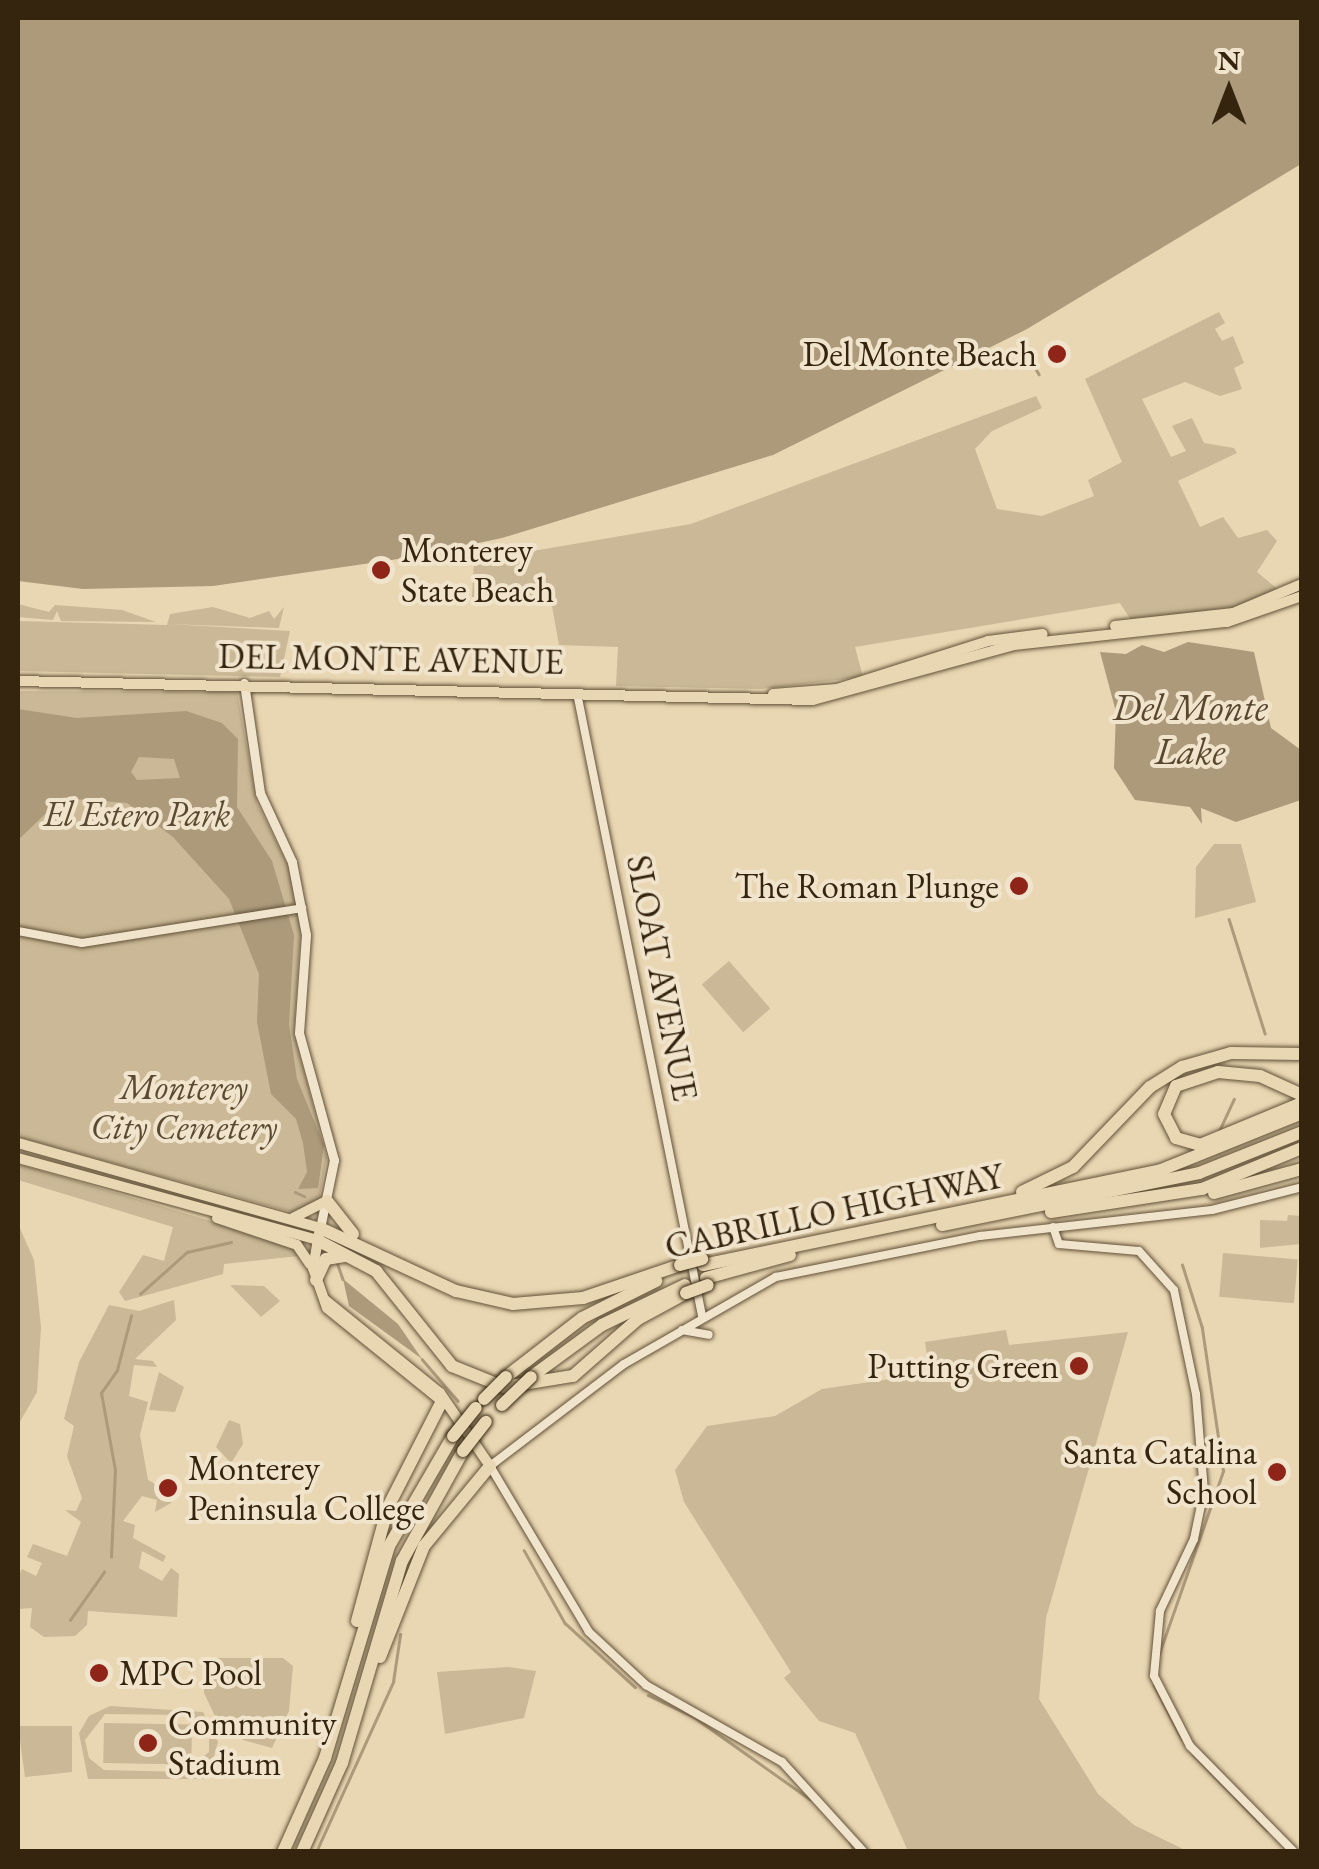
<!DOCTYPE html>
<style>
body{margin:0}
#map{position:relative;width:1319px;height:1869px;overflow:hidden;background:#e9d6b2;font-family:"EB Garamond",serif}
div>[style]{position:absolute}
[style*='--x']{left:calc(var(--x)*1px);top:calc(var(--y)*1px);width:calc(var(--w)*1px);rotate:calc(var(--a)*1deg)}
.green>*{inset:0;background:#cab896;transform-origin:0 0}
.water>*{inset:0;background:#ac9a7b}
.stream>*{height:2.5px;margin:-1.25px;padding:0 1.25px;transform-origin:1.25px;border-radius:1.25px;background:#ac9a7b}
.roads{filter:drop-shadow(0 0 2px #625138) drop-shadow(0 0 2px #625138)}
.tertiary>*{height:8px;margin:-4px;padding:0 4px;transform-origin:4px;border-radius:4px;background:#f1e4cd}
.secondary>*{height:9px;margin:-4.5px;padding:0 4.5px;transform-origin:4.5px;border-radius:4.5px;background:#f1e4cd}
.primary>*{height:10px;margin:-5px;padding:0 5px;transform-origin:5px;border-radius:5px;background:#e9d6b2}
.motorway>*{height:12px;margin:-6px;padding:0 6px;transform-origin:6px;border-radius:6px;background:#e9d6b2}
.bridges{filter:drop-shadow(0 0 2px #35250f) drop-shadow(0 0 2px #35250f)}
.motorway-bridge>*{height:12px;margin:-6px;padding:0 6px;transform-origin:6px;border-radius:6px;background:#e9d6b2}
.dots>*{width:28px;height:28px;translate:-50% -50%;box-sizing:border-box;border:5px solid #f1e4cd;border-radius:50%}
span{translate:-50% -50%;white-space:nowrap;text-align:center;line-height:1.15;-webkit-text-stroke:8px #f1e4cd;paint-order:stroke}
.poi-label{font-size:35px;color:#35250f}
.right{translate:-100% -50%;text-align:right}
.left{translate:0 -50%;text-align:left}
.street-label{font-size:35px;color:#35250f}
.park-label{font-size:35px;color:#5a4a31;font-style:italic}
.water-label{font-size:38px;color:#59482f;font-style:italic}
.frame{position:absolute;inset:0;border:20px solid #35250f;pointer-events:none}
.north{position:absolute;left:1179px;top:40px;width:100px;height:100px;-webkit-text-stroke:8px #f1e4cd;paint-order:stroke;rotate:0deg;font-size:28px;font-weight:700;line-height:40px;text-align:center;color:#35250f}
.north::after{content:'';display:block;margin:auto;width:35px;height:45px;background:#35250f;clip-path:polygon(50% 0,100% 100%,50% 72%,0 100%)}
</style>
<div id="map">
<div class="green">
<div style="clip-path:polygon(1219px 312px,1225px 323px,1215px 329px,1222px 341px,1233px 336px,1244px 363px,1234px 368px,1242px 389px,1220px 396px,1185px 382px,1142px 399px,1171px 457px,1186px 451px,1172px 426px,1192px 418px,1204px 443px,1234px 448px,1237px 453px,1178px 481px,1200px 527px,1223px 517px,1238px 538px,1267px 530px,1277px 541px,1257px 572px,1280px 591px,1224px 611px,1131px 620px,1120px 603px,855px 647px,863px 677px,761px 689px,616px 686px,618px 647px,559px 645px,551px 600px,472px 597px,474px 561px,691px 524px,1036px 396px,1042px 408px,992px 431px,975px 449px,997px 509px,1042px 516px,1094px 496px,1088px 480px,1122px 462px,1085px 379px)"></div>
<div style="clip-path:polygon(18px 604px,49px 612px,55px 605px,122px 610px,156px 622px,61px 621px,57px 611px,53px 620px,18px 617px)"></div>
<div style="clip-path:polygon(213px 607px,250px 618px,269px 611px,274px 619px,284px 607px,279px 628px,168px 624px,290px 631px,280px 677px,18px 671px,18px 621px,167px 625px,170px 614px)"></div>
<div style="clip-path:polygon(18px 691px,237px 692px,257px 803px,289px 868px,301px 927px,294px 1033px,327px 1158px,319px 1200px,299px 1214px,18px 1137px)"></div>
<div style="clip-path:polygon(1214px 844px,1241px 844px,1256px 902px,1195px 918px,1196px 867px)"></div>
<div style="left:729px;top:961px;width:63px;height:36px;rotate:49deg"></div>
<div style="clip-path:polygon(18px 1164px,292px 1245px,299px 1256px,224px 1264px,223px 1274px,125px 1301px,119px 1292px,143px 1255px,164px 1261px,173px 1227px,18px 1180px)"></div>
<div style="clip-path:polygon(1288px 1215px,1301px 1216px,1301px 1244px,1260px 1248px,1260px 1220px,1287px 1221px)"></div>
<div style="clip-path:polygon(18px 1224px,34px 1260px,41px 1327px,37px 1392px,18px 1425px)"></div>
<div style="left:1223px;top:1253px;width:75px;height:44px;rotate:5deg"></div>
<div style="clip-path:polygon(230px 1285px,264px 1286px,280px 1301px,261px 1317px)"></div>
<div style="clip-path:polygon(174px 1300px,176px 1320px,135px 1359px,153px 1361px,157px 1367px,134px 1365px,129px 1396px,148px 1402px,140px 1435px,148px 1480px,169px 1492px,171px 1503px,155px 1512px,157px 1500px,142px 1496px,123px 1521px,135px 1525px,133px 1538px,166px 1556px,163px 1562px,142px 1551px,139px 1568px,162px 1581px,171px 1568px,179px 1574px,177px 1617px,88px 1611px,87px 1625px,75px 1636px,44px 1637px,30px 1627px,32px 1608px,18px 1609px,18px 1577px,22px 1569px,36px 1576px,42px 1563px,27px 1557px,33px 1544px,67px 1556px,81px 1522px,65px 1510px,76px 1511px,82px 1498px,67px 1456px,74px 1426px,64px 1419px,79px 1362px,109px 1305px,139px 1311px)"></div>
<div style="clip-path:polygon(1006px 1330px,1009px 1345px,1128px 1332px,1046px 1618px,1039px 1699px,1098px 1794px,1134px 1825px,1187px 1851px,908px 1851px,855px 1733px,819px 1721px,784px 1678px,791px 1672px,684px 1502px,675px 1470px,707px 1426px,775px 1416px,822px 1389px,918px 1375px,929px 1370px,925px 1342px)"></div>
<div style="clip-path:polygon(159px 1372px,184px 1387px,175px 1412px,149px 1410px)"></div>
<div style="clip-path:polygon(229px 1420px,240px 1424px,243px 1444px,231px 1463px,216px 1447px)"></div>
<div style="clip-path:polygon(205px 1658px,283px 1658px,293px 1666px,289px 1711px,272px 1748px,243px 1740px,215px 1716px,204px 1693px)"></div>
<div style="clip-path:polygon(508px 1667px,536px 1671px,524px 1718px,445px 1734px,437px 1672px)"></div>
<div style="clip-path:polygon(evenodd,110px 1706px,203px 1712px,218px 1742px,207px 1779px,88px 1779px,79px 1733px,89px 1716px,110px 1706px,105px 1714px,191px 1715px,209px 1731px,209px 1752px,185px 1772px,104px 1770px,89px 1758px,85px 1740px,105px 1714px)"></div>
<div style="left:104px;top:1723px;width:88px;height:40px;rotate:1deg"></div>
<div style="clip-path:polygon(18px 1726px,72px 1726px,72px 1772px,25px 1777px)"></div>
</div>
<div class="water">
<div style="clip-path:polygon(18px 18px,1301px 18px,1301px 164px,1027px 329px,773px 455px,502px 538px,412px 557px,213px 586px,83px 589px,18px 581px)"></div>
<div style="clip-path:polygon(1188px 642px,1254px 652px,1271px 728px,1301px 750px,1301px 800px,1236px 822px,1201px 808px,1202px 824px,1190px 807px,1135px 800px,1114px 768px,1116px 712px,1100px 652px,1126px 654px,1142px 645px,1164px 652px)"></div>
<div style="clip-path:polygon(evenodd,18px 709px,77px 718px,186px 711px,222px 723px,238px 739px,237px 807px,272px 861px,294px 935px,289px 1024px,297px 1079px,324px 1145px,318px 1188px,298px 1189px,307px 1172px,303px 1143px,296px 1119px,271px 1094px,257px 1022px,259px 974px,229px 899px,173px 837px,127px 803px,62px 798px,18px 840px,18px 709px,139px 757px,174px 759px,180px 778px,137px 780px,131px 772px,139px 757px)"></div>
<div style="clip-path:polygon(343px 1279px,398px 1324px,422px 1359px,349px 1306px)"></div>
</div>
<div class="stream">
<div style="--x:1032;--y:362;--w:14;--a:60"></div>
<div style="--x:1229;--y:919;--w:120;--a:72.5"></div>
<div style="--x:1219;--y:1131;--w:35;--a:-65"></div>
<div style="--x:295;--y:1192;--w:10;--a:24"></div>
<div style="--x:337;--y:1262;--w:18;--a:71"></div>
<div style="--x:140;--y:1294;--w:63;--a:-41.8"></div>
<div style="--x:187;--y:1252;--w:45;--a:-12.8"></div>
<div style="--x:422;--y:1359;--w:55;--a:49.4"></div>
<div style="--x:524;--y:1550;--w:84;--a:60.7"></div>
<div style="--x:565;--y:1623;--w:95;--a:42.4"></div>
<div style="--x:111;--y:1557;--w:87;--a:-87.4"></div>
<div style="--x:115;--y:1470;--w:78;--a:-100.3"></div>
<div style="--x:101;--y:1393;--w:28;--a:-55"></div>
<div style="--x:117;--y:1370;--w:56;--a:-75.5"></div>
<div style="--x:70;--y:1620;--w:59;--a:-54.7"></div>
<div style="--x:1159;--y:1654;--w:194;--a:-70.7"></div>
<div style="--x:1223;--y:1471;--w:145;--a:-98.4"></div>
<div style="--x:1202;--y:1328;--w:66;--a:-107.6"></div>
<div style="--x:1154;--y:1685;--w:61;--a:62.6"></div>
<div style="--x:648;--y:1695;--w:51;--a:25.6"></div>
<div style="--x:694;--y:1717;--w:142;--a:35.3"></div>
<div style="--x:1193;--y:1754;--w:106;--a:45.8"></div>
<div style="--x:850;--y:1842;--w:11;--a:63"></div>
<div style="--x:316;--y:1852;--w:187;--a:-65.6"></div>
<div style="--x:393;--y:1682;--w:48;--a:-81.5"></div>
</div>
<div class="roads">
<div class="tertiary">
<div style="--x:577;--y:693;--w:635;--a:78.65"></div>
<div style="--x:18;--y:931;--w:65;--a:10.6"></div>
<div style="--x:82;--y:943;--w:223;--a:-9"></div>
<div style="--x:1053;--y:1227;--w:18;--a:71"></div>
<div style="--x:1059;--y:1244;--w:80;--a:5"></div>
<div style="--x:1139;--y:1251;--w:52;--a:48.1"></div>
<div style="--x:1174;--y:1290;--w:106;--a:78.1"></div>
<div style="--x:1196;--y:1394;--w:97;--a:85.3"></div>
<div style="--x:1204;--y:1491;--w:49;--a:101.8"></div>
<div style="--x:1194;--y:1539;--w:80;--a:115.3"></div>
<div style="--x:1160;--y:1611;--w:65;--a:95.3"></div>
<div style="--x:1154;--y:1676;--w:79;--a:62.8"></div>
<div style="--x:1190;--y:1746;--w:148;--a:45.5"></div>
<div style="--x:682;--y:1330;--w:27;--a:10"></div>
<div style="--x:864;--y:1852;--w:122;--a:-132.3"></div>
<div style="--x:782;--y:1762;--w:156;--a:-150.5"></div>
<div style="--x:646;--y:1685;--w:78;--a:-137.1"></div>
<div style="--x:589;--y:1632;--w:193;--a:-120.8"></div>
<div style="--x:490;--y:1466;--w:168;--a:-37.3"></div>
<div style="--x:624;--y:1364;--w:175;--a:-29.8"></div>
<div style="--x:776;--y:1277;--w:208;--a:-11.4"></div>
<div style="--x:980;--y:1236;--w:233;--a:-6.4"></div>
<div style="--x:1212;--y:1210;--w:93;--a:-14.3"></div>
</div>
<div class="secondary">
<div style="--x:244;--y:683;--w:111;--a:81.7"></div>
<div style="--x:260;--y:793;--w:76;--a:65.1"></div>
<div style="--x:292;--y:862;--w:74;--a:79.1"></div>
<div style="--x:306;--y:935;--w:98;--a:94.1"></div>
<div style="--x:299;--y:1033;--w:132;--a:74.6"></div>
<div style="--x:334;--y:1160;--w:69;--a:101.6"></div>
</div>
<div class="primary">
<div style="--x:1115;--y:626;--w:119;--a:-6.3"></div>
<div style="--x:1233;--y:613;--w:75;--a:-22.8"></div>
<div style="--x:18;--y:681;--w:795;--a:1.37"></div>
<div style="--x:813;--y:700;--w:208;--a:-15.3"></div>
<div style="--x:1014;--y:645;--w:214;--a:-6.2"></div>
<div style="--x:1227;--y:622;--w:79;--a:-19.1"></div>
<div style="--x:773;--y:694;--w:64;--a:-4.5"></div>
<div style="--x:837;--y:689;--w:158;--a:-17.6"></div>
<div style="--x:988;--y:641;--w:55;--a:-7.3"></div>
<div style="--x:18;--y:1143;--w:314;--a:15.7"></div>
<div style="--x:320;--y:1228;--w:41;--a:99.9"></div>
<div style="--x:313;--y:1268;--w:42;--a:70.7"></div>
<div style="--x:327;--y:1308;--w:148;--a:39"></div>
<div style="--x:18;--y:1158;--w:310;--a:15.3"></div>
<div style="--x:217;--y:1218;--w:84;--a:18.6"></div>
<div style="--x:297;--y:1245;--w:23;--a:56"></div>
<div style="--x:293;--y:1218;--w:38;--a:-27"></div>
<div style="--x:325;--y:1300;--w:148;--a:39"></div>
<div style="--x:440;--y:1393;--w:88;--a:55.6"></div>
</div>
<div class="motorway">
<div style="--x:1302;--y:1095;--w:46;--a:-155.7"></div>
<div style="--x:1260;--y:1076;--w:42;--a:-174.6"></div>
<div style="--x:1218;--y:1072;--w:44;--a:161.6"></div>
<div style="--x:1176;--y:1086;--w:30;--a:113"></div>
<div style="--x:1164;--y:1114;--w:27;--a:63"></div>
<div style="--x:1176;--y:1138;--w:25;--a:16"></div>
<div style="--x:1200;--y:1145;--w:110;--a:-22.4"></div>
<div style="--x:1022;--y:1192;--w:57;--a:-26.1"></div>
<div style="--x:1073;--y:1167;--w:111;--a:-46.1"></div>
<div style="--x:1150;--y:1087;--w:38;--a:-32"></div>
<div style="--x:1182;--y:1067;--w:51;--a:-15.9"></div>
<div style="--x:1231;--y:1053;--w:71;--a:0.8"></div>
<div style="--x:1214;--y:1193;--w:91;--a:-15.3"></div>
<div style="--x:327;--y:1201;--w:42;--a:51.8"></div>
<div style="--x:1051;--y:1212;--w:153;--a:-8.7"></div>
<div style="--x:1202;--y:1189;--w:108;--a:-22.3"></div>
<div style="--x:942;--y:1225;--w:262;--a:-11.4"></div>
<div style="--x:1199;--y:1173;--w:111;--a:-21.7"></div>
<div style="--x:320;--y:1228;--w:150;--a:24.9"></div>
<div style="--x:456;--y:1291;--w:58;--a:12.8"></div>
<div style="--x:513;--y:1304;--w:70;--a:-4.9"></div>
<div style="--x:583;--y:1298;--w:102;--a:-18.8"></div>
<div style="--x:317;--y:1240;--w:67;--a:27.7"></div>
<div style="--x:376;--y:1271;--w:122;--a:51.3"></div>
<div style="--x:452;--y:1366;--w:56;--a:22"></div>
<div style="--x:504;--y:1387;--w:70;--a:-9.1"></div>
<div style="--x:573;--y:1376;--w:86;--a:-41.2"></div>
<div style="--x:638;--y:1319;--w:55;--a:-28.4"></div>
<div style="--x:703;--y:1265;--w:468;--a:-11.7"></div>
<div style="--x:1161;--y:1170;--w:152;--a:-22"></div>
<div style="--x:706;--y:1278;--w:87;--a:-15.3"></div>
<div style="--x:316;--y:1280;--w:23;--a:-65"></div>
<div style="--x:326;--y:1259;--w:20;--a:-9"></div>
<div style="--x:506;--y:1377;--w:96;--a:-37.8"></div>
<div style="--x:582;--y:1318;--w:83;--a:-26.6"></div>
<div style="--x:531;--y:1377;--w:88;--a:-36.2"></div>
<div style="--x:602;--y:1325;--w:92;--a:-25.7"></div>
<div style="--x:357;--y:1621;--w:118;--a:-74.8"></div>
<div style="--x:388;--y:1507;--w:119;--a:-63"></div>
<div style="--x:380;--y:1657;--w:119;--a:-68.4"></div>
<div style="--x:424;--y:1546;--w:104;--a:-50.5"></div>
<div style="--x:283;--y:1852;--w:103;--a:-65.9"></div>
<div style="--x:325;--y:1758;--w:221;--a:-73.2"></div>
<div style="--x:389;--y:1546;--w:127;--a:-59.8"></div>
<div style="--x:302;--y:1852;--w:98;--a:-65.8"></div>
<div style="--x:342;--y:1763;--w:211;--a:-73.5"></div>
<div style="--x:402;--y:1561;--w:126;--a:-61"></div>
</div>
</div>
<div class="bridges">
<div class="motorway-bridge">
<div style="--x:680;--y:1265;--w:23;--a:-15"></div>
<div style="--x:686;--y:1293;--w:23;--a:-20"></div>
<div style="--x:484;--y:1399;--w:31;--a:-45"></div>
<div style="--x:502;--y:1405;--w:40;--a:-44"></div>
<div style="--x:453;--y:1436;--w:36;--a:-51"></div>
<div style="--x:463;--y:1451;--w:37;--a:-52"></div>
</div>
</div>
<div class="dots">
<div style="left:1057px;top:354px;background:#8f2418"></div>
<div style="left:381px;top:570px;background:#8f2418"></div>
<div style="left:1019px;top:886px;background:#8f2418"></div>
<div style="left:1079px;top:1366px;background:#8f2418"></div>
<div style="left:1277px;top:1472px;background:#8f2418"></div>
<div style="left:168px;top:1488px;background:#8f2418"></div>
<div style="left:99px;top:1673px;background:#8f2418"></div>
<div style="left:148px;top:1743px;background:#8f2418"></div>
</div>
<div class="poi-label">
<span class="right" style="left:1037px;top:354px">Del Monte Beach</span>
<span class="left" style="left:401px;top:570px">Monterey<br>State Beach</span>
<span class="right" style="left:999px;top:886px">The Roman Plunge</span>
<span class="right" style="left:1059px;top:1366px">Putting Green</span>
<span class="right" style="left:1257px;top:1472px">Santa Catalina<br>School</span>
<span class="left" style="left:188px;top:1488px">Monterey<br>Peninsula College</span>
<span class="left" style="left:119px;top:1673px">MPC Pool</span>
<span class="left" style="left:168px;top:1743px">Community<br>Stadium</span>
</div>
<div class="street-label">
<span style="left:391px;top:659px;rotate:1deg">DEL MONTE AVENUE</span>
<span style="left:662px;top:978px;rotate:79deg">SLOAT AVENUE</span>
<span style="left:834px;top:1211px;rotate:-12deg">CABRILLO HIGHWAY</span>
</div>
<div class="park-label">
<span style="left:137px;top:814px">El Estero Park</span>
<span style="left:184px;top:1107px">Monterey<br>City Cemetery</span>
</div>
<div class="water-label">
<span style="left:1190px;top:729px">Del Monte<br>Lake</span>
</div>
<div class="frame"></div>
<div class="north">N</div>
</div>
